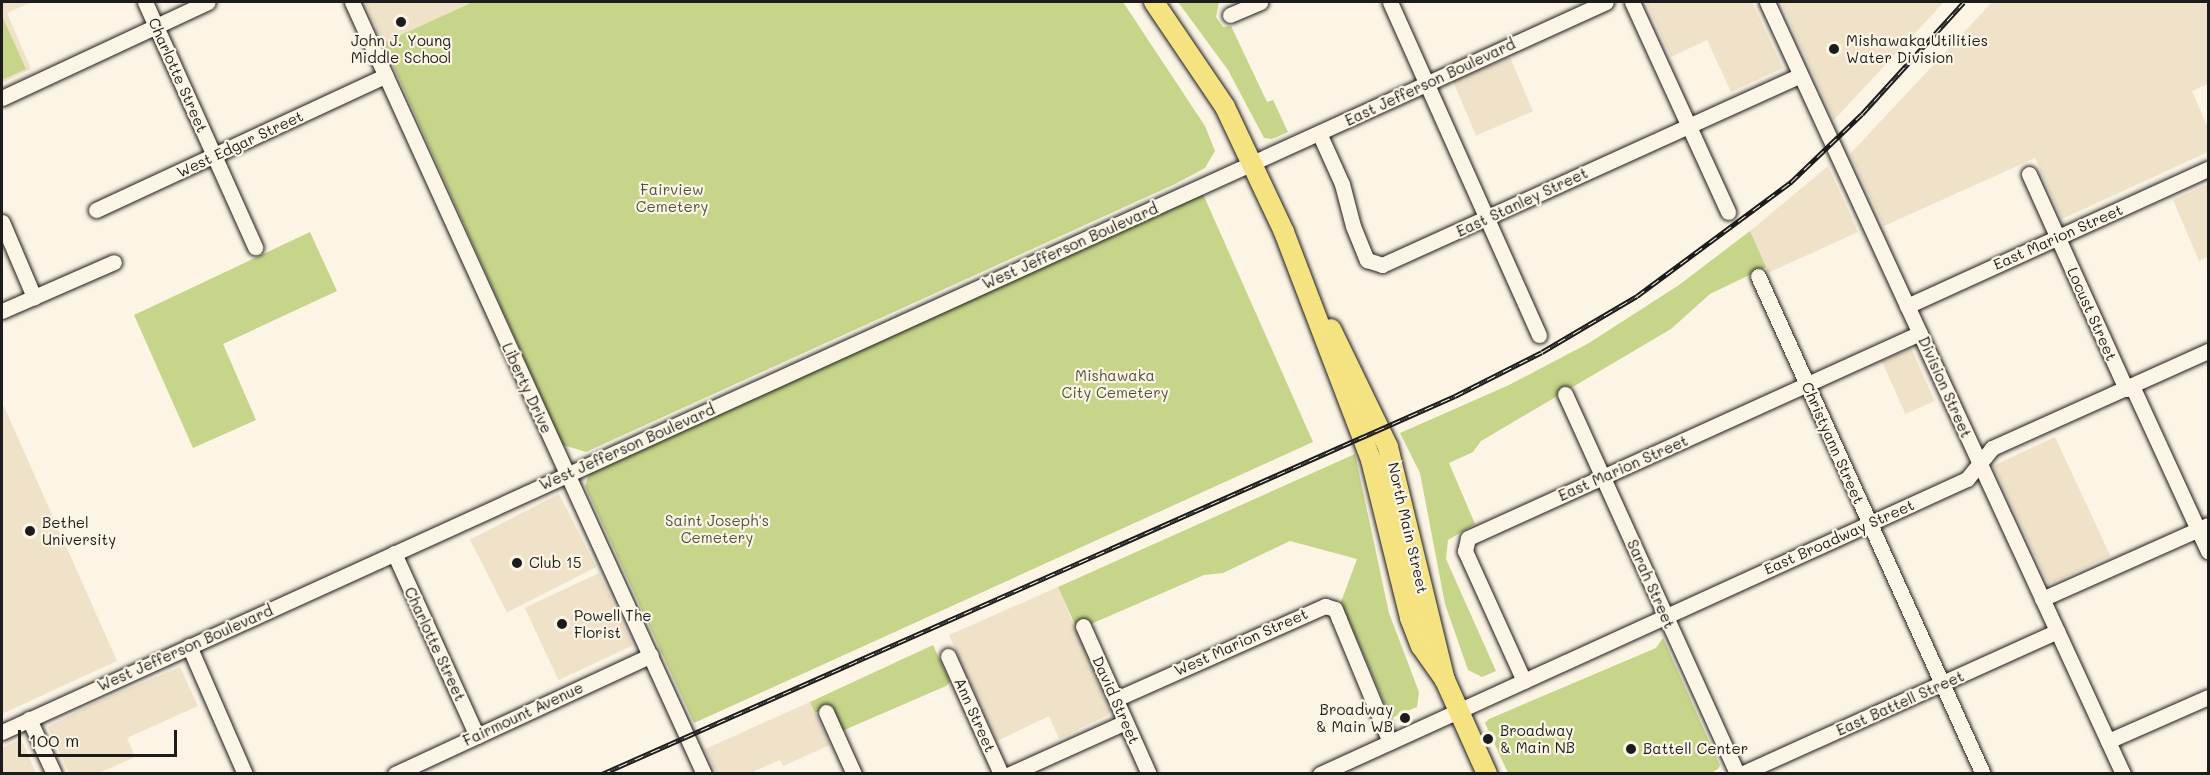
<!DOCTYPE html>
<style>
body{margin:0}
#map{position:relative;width:2210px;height:775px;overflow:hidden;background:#fcf5e5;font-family:Mali,sans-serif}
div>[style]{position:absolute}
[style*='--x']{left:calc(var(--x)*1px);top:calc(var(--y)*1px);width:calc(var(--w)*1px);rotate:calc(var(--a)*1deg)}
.built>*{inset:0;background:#f0e2c9;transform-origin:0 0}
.green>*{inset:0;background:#c6d589}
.roads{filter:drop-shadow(0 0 2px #1c1c1c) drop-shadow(0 0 2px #1c1c1c)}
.minor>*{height:15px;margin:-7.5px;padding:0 7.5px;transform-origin:7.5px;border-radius:7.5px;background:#fcf5e5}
.major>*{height:20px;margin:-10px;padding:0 10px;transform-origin:10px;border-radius:10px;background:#f5e382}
.rail>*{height:5px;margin-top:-2.5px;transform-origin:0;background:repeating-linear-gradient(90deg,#fcf5e5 0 9px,#1c1c1c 0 18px);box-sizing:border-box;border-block:2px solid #1c1c1c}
.dots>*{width:16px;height:16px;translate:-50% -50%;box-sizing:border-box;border:3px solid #fcf5e5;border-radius:50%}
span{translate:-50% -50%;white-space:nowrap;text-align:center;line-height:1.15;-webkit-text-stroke:4.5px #fcf5e5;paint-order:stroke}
.poi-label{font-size:15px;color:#1c1c1c}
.left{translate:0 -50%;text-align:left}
.right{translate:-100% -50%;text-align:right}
.street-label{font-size:15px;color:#1c1c1c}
.park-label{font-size:15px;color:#4f543d}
.frame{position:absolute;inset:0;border:3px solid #1c1c1c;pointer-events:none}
.scale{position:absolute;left:18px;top:730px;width:159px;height:27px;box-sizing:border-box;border:3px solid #1c1c1c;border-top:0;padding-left:8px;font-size:18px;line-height:21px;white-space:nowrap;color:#1c1c1c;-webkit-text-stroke:4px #fcf5e5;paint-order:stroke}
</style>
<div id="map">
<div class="built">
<div style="clip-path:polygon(2px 2px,32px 2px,7px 13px,31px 69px,2px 83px)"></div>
<div style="clip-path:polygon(365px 2px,473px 2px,383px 43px)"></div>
<div style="clip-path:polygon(1646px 2px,1752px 2px,1783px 68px,1731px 92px,1707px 40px,1671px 57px)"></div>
<div style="clip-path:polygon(1781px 2px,1944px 2px,1834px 120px)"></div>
<div style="clip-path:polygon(1992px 2px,2208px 2px,2208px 84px,2192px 91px,2208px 128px,2208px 152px,2062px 219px,2035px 158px,1884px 226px,1850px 154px)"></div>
<div style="left:1510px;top:57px;width:59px;height:62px;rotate:67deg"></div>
<div style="clip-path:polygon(1828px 166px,1858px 232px,1768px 273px,1750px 231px)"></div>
<div style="clip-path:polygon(2208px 184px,2208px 257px,2199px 261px,2173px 200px)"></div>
<div style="left:1911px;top:348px;width:58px;height:32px;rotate:66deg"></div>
<div style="clip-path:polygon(2px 402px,117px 661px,2px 714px)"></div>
<div style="left:2055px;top:437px;width:131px;height:68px;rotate:65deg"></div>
<div style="left:559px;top:494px;width:82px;height:100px;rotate:63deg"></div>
<div style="left:599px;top:573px;width:80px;height:82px;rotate:65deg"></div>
<div style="clip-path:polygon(1058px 587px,1110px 711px,1108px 715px,1059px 739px,1049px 716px,997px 741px,949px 635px)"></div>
<div style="clip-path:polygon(180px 667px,198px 706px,127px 738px,135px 757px,99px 773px,69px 773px,48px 727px,94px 703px)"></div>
<div style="clip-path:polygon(810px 702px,830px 745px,783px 766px,780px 760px,750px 773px,716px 773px,705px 749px)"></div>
<div style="clip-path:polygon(21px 739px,36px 773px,2px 773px,2px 748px)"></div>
</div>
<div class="green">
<div style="clip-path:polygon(473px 2px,1123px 2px,1205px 126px,1215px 151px,1205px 168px,1175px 184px,586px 452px,563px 445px,383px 43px)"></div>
<div style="clip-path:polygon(1178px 2px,1219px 2px,1216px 17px,1223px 27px,1231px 26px,1267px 102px,1273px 100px,1288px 132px,1272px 139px,1264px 138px,1228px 70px)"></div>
<div style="clip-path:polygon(2px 16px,26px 69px,2px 80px)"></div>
<div style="clip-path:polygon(1203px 194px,1313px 442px,694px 723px,585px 486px,589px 474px)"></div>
<div style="clip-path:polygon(1750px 231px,1766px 267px,1710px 294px,1671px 329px,1481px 441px,1473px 452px,1449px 463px,1475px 524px,1448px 540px,1446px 559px,1496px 671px,1482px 677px,1468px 670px,1445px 604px,1420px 473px,1400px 433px,1509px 385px,1589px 343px,1679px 285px)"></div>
<div style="clip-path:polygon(310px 232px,337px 291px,223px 344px,256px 420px,193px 448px,134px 315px)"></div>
<div style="clip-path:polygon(1355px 454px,1389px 613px,1419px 692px,1417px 707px,1391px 718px,1341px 602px,1357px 559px,1290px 541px,1223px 573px,1204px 575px,1091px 624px,1089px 620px,1076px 627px,1058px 587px)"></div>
<div style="clip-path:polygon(1663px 638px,1720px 765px,1718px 769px,1709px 774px,1508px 773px,1485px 723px,1489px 719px,1656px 648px)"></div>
<div style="clip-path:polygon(933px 645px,950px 682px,946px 686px,842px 731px,831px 706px,815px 713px,810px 702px)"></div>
</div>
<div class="roads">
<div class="minor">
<div style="--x:145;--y:2;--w:269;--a:65.8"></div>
<div style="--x:352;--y:2;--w:848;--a:65.49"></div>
<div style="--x:1390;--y:2;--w:365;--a:65.9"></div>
<div style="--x:1632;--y:2;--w:231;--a:65.4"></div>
<div style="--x:1767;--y:2;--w:850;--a:65.24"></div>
<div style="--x:1230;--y:15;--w:33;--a:-23"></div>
<div style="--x:2;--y:98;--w:227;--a:-25"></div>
<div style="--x:1319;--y:133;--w:56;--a:65.7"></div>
<div style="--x:1342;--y:184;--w:43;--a:75.3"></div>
<div style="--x:1353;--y:226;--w:37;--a:68"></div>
<div style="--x:1367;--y:260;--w:16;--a:18"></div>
<div style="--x:1382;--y:265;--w:459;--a:-24.4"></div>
<div style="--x:2029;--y:174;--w:236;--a:65.7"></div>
<div style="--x:96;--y:210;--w:319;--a:-24.9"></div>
<div style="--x:2;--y:222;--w:82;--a:66.9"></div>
<div style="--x:1758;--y:276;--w:546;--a:65.69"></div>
<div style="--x:1907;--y:306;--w:331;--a:-24.5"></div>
<div style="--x:2;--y:311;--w:122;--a:-23.6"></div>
<div style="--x:2132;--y:386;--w:182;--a:65.3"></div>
<div style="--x:1565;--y:394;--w:417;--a:65.6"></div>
<div style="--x:394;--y:553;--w:201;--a:65.6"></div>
<div style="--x:2042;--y:599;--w:182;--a:-24"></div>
<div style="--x:1083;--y:626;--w:162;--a:66"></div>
<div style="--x:189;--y:646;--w:140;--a:66.4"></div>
<div style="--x:948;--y:656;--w:129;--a:65.8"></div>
<div style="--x:1524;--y:681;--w:143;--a:-114.4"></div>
<div style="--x:1465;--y:551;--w:13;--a:-77"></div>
<div style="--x:1468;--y:538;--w:496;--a:-24.4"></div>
<div style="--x:1116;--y:699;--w:229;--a:-24"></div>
<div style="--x:1325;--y:606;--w:10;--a:17"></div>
<div style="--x:1335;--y:609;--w:11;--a:68"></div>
<div style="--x:1339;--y:619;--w:133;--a:67.5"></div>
<div style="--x:826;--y:712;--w:68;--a:65.7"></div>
<div style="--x:29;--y:719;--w:60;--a:65.6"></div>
<div style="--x:2;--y:732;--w:1762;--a:-24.47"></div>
<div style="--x:2108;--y:741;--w:109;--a:-23.7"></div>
<div style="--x:395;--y:774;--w:282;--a:-24.9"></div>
<div style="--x:1010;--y:774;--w:126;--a:-24.3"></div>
<div style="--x:1320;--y:774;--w:711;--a:-24.51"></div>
<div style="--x:1967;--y:479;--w:40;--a:-51"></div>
<div style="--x:1992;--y:448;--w:237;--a:-24.2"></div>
<div style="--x:1741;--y:774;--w:347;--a:-24.3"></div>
</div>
<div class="major">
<div style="--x:1154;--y:2;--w:127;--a:55.9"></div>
<div style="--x:1225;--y:107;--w:138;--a:64.7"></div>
<div style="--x:1284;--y:232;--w:244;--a:69.1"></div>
<div style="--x:1371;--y:460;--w:163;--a:76.1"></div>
<div style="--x:1410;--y:618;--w:30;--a:69"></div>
<div style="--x:1421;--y:646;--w:42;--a:54.8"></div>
<div style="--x:1331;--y:329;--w:131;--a:64.2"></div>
<div style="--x:1388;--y:447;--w:240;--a:76.3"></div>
<div style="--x:1445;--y:680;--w:103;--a:65.9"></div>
</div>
</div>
<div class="rail">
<div style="--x:602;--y:774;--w:933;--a:-23.9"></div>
<div style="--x:1455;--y:396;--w:97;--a:-26.8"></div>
<div style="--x:1542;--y:352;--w:110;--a:-30.5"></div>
<div style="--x:1637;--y:296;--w:192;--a:-36.5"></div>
<div style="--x:1791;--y:182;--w:98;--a:-43.8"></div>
<div style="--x:1862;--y:114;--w:151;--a:-47.7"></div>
</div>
<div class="dots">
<div style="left:401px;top:22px;background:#1c1c1c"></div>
<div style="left:1834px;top:49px;background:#1c1c1c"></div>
<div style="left:30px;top:531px;background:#1c1c1c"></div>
<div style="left:517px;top:563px;background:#1c1c1c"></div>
<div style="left:562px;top:624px;background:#1c1c1c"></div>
<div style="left:1405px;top:718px;background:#1c1c1c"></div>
<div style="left:1488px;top:739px;background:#1c1c1c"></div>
<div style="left:1631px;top:749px;background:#1c1c1c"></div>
</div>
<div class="poi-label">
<span style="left:401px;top:49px">John J. Young<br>Middle School</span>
<span class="left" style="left:1846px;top:49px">Mishawaka Utilities<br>Water Division</span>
<span class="left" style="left:42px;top:531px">Bethel<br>University</span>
<span class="left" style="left:529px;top:563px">Club 15</span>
<span class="left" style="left:574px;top:624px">Powell The<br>Florist</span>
<span class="right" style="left:1393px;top:718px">Broadway<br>&amp; Main WB</span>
<span class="left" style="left:1500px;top:739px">Broadway<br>&amp; Main NB</span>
<span class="left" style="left:1643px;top:749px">Battell Center</span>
</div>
<div class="street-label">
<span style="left:178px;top:75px;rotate:66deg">Charlotte Street</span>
<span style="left:1430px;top:82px;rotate:-25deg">East Jefferson Boulevard</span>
<span style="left:240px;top:144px;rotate:-25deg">West Edgar Street</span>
<span style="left:1522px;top:202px;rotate:-25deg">East Stanley Street</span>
<span style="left:2058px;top:237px;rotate:-24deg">East Marion Street</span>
<span style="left:1070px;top:246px;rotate:-24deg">West Jefferson Boulevard</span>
<span style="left:2092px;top:314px;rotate:66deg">Locust Street</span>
<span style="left:1945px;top:387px;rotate:66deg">Division Street</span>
<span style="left:527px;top:388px;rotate:65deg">Liberty Drive</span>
<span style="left:1833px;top:443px;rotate:66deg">Christyann Street</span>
<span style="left:627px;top:447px;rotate:-24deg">West Jefferson Boulevard</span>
<span style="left:1623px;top:468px;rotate:-24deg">East Marion Street</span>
<span style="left:1408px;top:528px;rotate:77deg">North Main Street</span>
<span style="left:1839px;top:537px;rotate:-24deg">East Broadway Street</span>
<span style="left:1651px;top:584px;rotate:66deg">Sarah Street</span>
<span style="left:1241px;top:642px;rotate:-24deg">West Marion Street</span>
<span style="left:435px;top:644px;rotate:65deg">Charlotte Street</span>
<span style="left:185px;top:648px;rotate:-24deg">West Jefferson Boulevard</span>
<span style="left:1116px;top:700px;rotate:66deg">David Street</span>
<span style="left:1900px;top:703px;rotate:-24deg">East Battell Street</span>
<span style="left:523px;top:714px;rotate:-25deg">Fairmount Avenue</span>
<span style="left:975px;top:715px;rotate:66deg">Ann Street</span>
</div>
<div class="park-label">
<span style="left:672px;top:198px">Fairview<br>Cemetery</span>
<span style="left:1115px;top:384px">Mishawaka<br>City Cemetery</span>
<span style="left:717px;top:529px">Saint Joseph's<br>Cemetery</span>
</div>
<div class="frame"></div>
<div class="scale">100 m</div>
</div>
